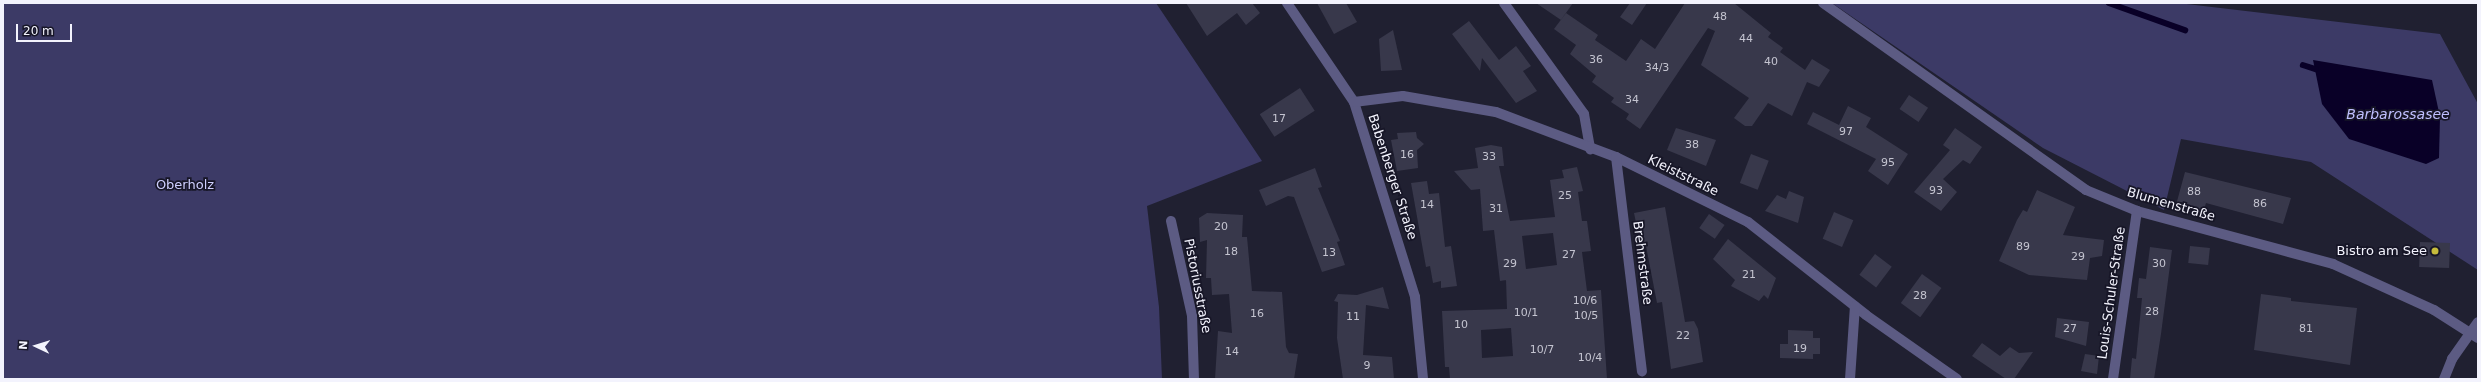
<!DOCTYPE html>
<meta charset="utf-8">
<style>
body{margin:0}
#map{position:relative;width:2481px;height:382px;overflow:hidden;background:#202031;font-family:"DejaVu Sans",sans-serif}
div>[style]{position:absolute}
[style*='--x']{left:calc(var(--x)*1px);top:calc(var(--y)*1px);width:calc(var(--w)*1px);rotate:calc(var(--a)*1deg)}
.green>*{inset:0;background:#3c3a66}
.water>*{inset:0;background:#090027}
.stream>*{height:5.5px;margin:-2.75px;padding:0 2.75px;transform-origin:2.75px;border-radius:2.75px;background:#090027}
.building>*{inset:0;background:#38384b;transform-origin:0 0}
.minor>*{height:10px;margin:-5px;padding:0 5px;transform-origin:5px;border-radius:5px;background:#5c5b83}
.tertiary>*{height:10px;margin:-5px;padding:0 5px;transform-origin:5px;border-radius:5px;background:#5c5b83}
.dots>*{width:11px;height:11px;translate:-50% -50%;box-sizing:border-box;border:2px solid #171627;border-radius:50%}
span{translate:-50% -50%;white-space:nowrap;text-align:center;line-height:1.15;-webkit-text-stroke:3.5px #171627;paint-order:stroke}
.number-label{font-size:11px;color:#c4c4d0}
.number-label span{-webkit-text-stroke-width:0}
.street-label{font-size:13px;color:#f3f3fd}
.park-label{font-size:13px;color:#cfcfff}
.poi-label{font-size:13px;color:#f3f3fd}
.right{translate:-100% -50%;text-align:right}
.water-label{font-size:14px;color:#bfbffe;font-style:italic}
.frame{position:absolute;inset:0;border:4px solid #f3f3fd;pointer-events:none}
.north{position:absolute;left:16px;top:326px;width:40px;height:40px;-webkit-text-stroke:3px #171627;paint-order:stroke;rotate:274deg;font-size:11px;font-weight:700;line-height:16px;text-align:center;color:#f3f3fd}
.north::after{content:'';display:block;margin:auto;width:14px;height:18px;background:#f3f3fd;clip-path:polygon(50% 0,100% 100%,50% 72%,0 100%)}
.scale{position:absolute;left:16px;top:24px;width:56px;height:18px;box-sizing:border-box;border:2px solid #f3f3fd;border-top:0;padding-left:5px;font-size:12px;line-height:14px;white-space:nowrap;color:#f3f3fd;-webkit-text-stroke:3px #171627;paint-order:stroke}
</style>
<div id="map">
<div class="green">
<div style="clip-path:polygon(3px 3px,1156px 3px,1262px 161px,1147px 206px,1159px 307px,1162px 379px,3px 379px)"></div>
<div style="clip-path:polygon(1832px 3px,2178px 3px,2440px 34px,2478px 104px,2478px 270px,2311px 162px,2181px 139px,2164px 210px,2043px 148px)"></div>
</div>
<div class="water">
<div style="clip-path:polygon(2313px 60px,2432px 80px,2440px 117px,2439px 158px,2426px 164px,2349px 139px,2322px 104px)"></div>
</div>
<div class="stream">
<div style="--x:2109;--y:3;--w:81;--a:19.6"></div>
<div style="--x:2303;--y:65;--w:13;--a:18"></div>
</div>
<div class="building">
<div style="clip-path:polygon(1186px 3px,1252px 3px,1260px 13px,1246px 25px,1237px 13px,1207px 36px)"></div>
<div style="clip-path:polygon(1317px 3px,1346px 3px,1357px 22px,1334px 34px)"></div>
<div style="clip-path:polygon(1536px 3px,1573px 3px,1561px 20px)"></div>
<div style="clip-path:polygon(1630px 3px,1647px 3px,1632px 25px,1620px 17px)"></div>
<div style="clip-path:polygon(1685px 3px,1734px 3px,1771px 33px,1768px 37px,1783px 48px,1780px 52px,1805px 70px,1812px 59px,1830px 70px,1819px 87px,1807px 82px,1792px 116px,1768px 103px,1752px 126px,1745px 126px,1734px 118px,1749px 98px,1701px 65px,1715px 31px,1708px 28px,1640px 129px,1626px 119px,1629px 114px,1611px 102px,1614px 98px,1592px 82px,1596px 76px,1570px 54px,1576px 45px,1554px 29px,1566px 13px,1598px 35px,1595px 40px,1626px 61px,1641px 39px,1655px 49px)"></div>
<div style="clip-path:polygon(1469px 21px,1499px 60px,1516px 46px,1531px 66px,1523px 71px,1537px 91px,1516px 103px,1482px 58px,1480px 71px,1452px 34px)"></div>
<div style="clip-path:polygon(1393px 30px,1402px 70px,1381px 71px,1379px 39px)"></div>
<div style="left:1300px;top:88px;width:27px;height:48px;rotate:57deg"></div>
<div style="left:1909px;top:95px;width:23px;height:17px;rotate:34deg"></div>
<div style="clip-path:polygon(1848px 106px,1871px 118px,1866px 127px,1908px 154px,1888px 185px,1868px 171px,1876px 159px,1807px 124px,1813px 112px,1839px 125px)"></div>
<div style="clip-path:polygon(1676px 128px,1716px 140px,1706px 166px,1667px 150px)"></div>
<div style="clip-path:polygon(1955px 128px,1982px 147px,1970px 164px,1963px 160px,1943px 179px,1957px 192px,1941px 211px,1914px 192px,1950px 150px,1943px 145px)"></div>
<div style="clip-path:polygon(1416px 132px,1417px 138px,1424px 144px,1417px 150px,1418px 168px,1397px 171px,1391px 140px,1398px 139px,1397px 133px)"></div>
<div style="clip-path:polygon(evenodd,1491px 145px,1502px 147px,1504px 166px,1499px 166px,1510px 221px,1555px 217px,1550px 180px,1564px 178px,1562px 170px,1577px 167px,1583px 191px,1578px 192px,1582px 221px,1587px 221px,1591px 251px,1582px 252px,1587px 291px,1601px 290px,1607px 379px,1450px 379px,1449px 367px,1445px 367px,1442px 311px,1507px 309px,1506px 280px,1500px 281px,1494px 230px,1483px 231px,1480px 189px,1471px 190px,1454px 171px,1478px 168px,1475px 148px,1491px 145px,1553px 233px,1557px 265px,1526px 269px,1522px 236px,1553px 233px,1491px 145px,1511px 328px,1513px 356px,1482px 358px,1481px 330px,1511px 328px)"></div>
<div style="left:1751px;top:154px;width:19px;height:31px;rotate:21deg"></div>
<div style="clip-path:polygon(1315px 168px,1322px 187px,1318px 188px,1340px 241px,1337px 242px,1345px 265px,1322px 272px,1294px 197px,1288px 196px,1266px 206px,1259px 190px)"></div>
<div style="clip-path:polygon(2185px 172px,2291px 198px,2283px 224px,2206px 203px,2203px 213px,2176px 205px)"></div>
<div style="clip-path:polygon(1427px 181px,1429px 194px,1439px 193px,1445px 247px,1451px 246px,1457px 286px,1441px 288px,1441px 281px,1433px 283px,1430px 266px,1426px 267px,1411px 183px)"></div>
<div style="clip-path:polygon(2037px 190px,2075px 207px,2063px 235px,2104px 240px,2102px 256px,2090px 258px,2087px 280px,2029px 275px,1999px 261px,2017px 220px,2023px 210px,2027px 212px)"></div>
<div style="clip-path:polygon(1789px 191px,1804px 197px,1798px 223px,1765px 211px,1777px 195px,1786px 199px)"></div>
<div style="clip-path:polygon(1665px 207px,1685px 322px,1694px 321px,1698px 329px,1703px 362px,1671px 369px,1662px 302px,1657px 303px,1646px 246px,1641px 247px,1634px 213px)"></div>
<div style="left:1834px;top:212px;width:21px;height:29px;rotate:23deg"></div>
<div style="clip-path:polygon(1207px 213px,1243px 215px,1242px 237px,1247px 237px,1252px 291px,1282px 292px,1286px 347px,1289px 353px,1298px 354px,1294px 379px,1215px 379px,1218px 331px,1232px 333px,1229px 294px,1212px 295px,1211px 278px,1206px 278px,1207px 240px,1200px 242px,1199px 218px)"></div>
<div style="left:1709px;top:214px;width:19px;height:17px;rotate:35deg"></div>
<div style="clip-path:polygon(1728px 239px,1776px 278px,1768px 299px,1764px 295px,1759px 301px,1731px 286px,1735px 280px,1713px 259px)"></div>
<div style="left:2420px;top:242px;width:30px;height:25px;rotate:2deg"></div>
<div style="left:2190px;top:246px;width:20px;height:17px;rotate:6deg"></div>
<div style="clip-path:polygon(2150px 247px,2172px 250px,2161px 334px,2154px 379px,2130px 379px,2132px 358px,2136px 359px,2142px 298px,2137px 298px,2139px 278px,2146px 279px)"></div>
<div style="left:1875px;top:254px;width:21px;height:26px;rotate:37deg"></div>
<div style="left:1922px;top:274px;width:24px;height:36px;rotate:36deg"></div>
<div style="clip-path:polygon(1383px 287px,1389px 309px,1366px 305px,1363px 355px,1392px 357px,1394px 379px,1343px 379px,1337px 338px,1338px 302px,1334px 301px,1338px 294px,1357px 295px)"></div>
<div style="clip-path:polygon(2261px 294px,2291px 298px,2291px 301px,2357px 308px,2350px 365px,2254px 350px)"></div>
<div style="clip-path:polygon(2057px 318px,2089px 322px,2086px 346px,2055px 337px)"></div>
<div style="clip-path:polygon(1788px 330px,1813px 331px,1813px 338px,1820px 338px,1820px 354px,1813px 354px,1813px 359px,1780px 358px,1780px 344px,1788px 344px)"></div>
<div style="clip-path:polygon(1982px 343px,2000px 356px,2010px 347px,2019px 353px,2033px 352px,2014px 379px,2006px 379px,1972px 356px)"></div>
<div style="clip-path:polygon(2085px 354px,2099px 356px,2097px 374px,2081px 371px)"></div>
</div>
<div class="minor">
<div style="--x:1287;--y:3;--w:120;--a:55.9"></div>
<div style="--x:1354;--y:102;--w:204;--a:72.6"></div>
<div style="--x:1415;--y:297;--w:82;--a:84.4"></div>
<div style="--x:1504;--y:3;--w:137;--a:54.2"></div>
<div style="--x:1584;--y:114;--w:36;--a:80"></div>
<div style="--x:1823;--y:3;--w:323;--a:35.4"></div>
<div style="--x:2086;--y:190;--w:55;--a:22.4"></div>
<div style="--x:2137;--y:211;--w:203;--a:15.1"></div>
<div style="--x:2333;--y:264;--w:111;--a:24.5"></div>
<div style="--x:2434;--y:310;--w:52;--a:32.5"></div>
<div style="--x:1354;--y:102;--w:49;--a:-7"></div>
<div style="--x:1403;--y:96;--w:94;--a:9.8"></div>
<div style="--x:1496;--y:112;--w:128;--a:20.6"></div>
<div style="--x:1616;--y:157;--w:147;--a:26.2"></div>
<div style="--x:1748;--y:222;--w:150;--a:38.2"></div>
<div style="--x:1866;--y:315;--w:111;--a:35.1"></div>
<div style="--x:1616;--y:157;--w:216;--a:83.1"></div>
<div style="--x:1171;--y:221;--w:97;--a:77.5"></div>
<div style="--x:1192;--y:316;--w:63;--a:88.2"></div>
<div style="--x:1850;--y:379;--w:73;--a:-86.1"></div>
<div style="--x:2113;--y:379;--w:170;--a:-81.9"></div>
</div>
<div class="tertiary">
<div style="--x:2444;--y:379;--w:22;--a:-68"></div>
<div style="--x:2452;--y:359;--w:45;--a:-54.9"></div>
</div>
<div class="dots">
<div style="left:2435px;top:251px;background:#c6bc3c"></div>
</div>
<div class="number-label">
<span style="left:1720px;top:17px">48</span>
<span style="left:1746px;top:39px">44</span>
<span style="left:1596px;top:60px">36</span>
<span style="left:1771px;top:62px">40</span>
<span style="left:1657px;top:68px">34/3</span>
<span style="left:1632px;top:100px">34</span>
<span style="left:1279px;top:119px">17</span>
<span style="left:1846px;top:132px">97</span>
<span style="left:1692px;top:145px">38</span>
<span style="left:1407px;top:155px">16</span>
<span style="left:1489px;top:157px">33</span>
<span style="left:1888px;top:163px">95</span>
<span style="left:1936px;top:191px">93</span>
<span style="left:2194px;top:192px">88</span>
<span style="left:1565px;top:196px">25</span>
<span style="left:2260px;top:204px">86</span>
<span style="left:1427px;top:205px">14</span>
<span style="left:1496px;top:209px">31</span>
<span style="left:1221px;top:227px">20</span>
<span style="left:2023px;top:247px">89</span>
<span style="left:1231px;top:252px">18</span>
<span style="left:1329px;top:253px">13</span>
<span style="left:1569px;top:255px">27</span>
<span style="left:2078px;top:257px">29</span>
<span style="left:1510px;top:264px">29</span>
<span style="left:2159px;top:264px">30</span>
<span style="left:1749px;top:275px">21</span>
<span style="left:1920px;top:296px">28</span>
<span style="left:1585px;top:301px">10/6</span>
<span style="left:2152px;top:312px">28</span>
<span style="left:1526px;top:313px">10/1</span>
<span style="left:1257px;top:314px">16</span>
<span style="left:1586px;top:316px">10/5</span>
<span style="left:1353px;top:317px">11</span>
<span style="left:1461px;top:325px">10</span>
<span style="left:2070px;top:329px">27</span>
<span style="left:2306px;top:329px">81</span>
<span style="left:1683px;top:336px">22</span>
<span style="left:1800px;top:349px">19</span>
<span style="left:1542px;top:350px">10/7</span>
<span style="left:1232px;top:352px">14</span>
<span style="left:1590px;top:358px">10/4</span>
<span style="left:1367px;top:366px">9</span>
</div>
<div class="street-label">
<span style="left:1683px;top:176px;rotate:26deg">Kleiststraße</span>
<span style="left:1392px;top:177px;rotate:72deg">Babenberger Straße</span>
<span style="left:2171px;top:205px;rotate:16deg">Blumenstraße</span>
<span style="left:1642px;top:263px;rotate:83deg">Brehmstraße</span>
<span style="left:1197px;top:286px;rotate:79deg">Pistoriusstraße</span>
<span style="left:2112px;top:293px;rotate:-82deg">Louis-Schuler-Straße</span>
</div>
<div class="park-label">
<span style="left:185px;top:185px">Oberholz</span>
</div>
<div class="poi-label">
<span class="right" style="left:2427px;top:251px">Bistro am See</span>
</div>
<div class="water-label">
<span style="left:2398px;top:114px">Barbarossasee</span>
</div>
<div class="frame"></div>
<div class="north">N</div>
<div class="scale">20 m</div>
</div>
